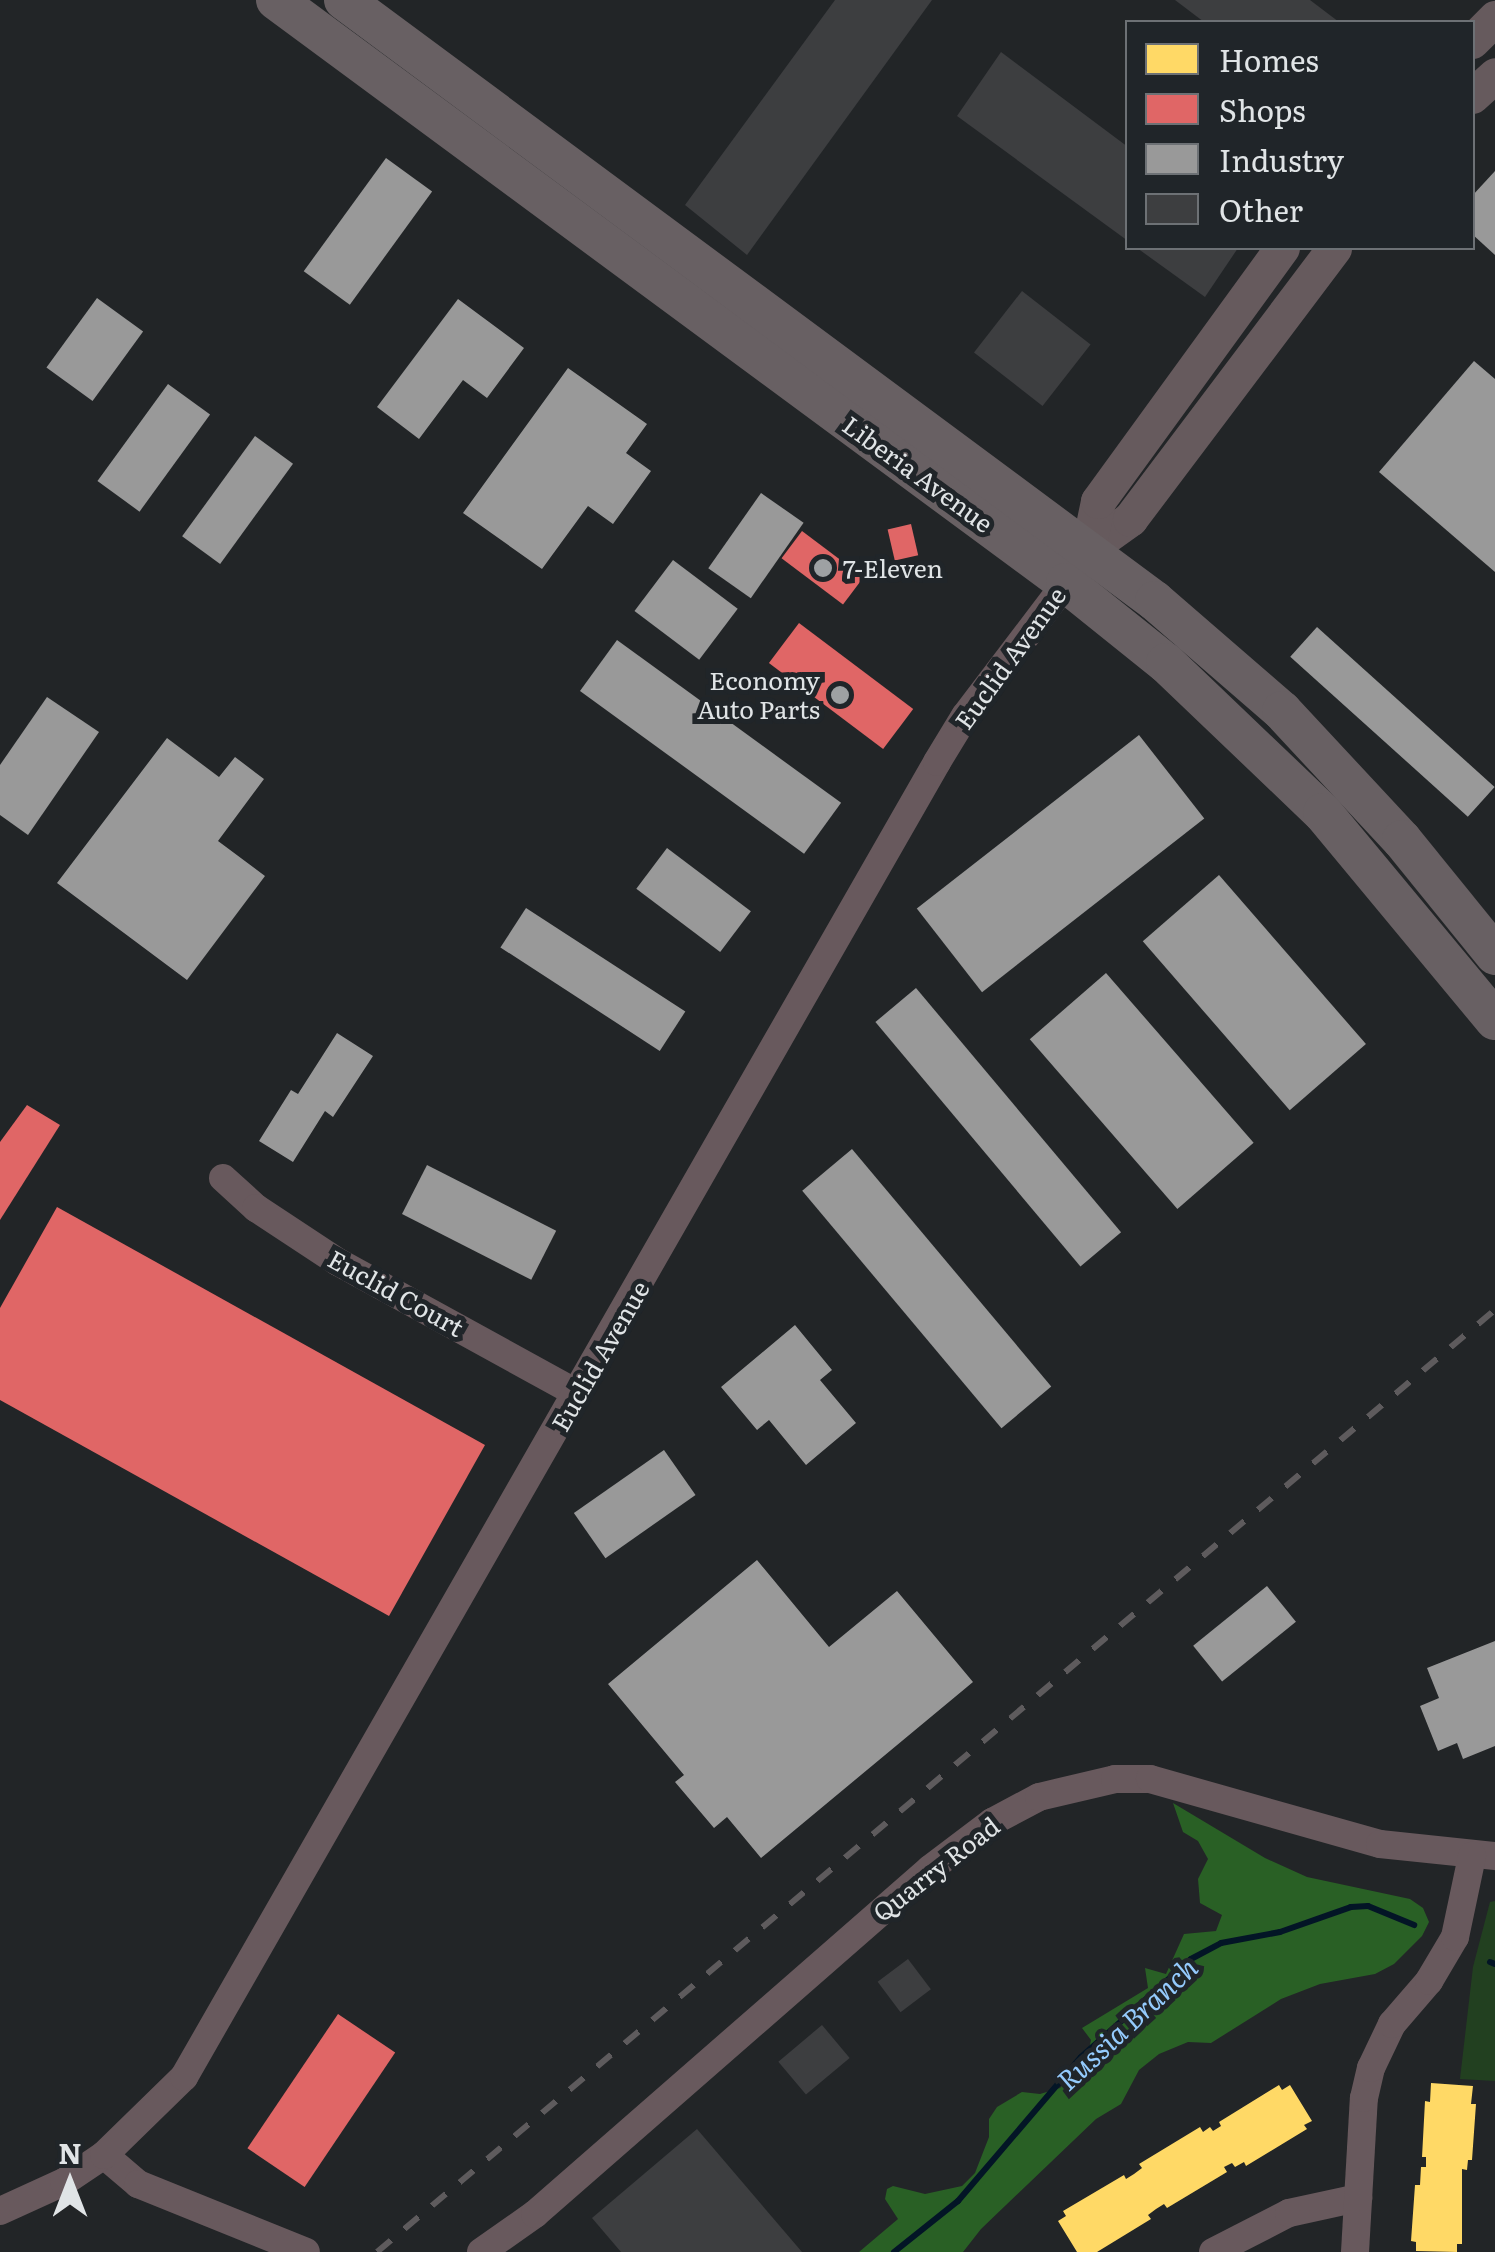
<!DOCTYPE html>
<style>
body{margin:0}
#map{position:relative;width:1495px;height:2252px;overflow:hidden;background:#222527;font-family:Literata,serif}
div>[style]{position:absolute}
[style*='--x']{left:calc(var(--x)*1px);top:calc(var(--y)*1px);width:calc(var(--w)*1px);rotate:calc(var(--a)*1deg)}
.green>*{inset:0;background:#224020}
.forest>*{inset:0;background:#296025}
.homes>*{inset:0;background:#ffd966}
.shops>*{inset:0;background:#e06666;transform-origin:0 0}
.industry>*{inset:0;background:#999;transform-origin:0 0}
.stream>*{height:6px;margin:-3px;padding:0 3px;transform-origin:3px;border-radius:3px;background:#031526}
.building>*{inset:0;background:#3d3e40;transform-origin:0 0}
.minor>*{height:28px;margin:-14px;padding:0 14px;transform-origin:14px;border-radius:14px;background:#68595d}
.major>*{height:35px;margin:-17.5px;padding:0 17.5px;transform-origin:17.5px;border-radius:17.5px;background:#665a5d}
.highway>*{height:40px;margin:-20px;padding:0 20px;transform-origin:20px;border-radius:20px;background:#686063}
.rail>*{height:6px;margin-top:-3px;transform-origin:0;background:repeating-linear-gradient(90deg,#5e5b5d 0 18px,transparent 0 36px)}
.dots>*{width:28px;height:28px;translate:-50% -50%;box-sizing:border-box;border:5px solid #202529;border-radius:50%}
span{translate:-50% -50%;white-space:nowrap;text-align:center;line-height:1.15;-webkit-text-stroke:10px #202529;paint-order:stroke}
.street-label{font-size:25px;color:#e0e4e6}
.poi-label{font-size:25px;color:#e0e4e6}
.left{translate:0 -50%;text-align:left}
.right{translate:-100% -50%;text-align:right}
.water-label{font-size:28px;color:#94cafc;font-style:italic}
.legend{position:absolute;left:1125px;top:20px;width:350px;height:230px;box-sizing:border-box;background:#202529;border:2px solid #6d7175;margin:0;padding:12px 18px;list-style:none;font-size:30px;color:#e0e4e6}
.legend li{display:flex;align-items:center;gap:20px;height:50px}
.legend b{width:50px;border:2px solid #6d7175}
.north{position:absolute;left:20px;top:2132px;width:100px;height:100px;-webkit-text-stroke:8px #202529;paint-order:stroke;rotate:0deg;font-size:28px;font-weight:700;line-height:40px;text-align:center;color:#e0e4e6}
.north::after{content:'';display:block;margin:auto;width:35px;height:45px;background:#e0e4e6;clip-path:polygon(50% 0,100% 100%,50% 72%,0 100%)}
</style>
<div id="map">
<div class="green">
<div style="clip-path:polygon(1495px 1901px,1495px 2081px,1460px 2079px,1473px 1967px,1490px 1902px)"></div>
</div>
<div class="forest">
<div style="clip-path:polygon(1173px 1803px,1265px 1858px,1307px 1877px,1410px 1899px,1423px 1908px,1429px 1922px,1422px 1936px,1394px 1964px,1375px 1974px,1320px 1984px,1281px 1999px,1211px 2043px,1188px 2042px,1159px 2054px,1139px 2070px,1121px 2104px,1096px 2119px,981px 2229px,963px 2252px,859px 2252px,898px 2219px,885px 2199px,887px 2189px,893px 2186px,925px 2194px,962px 2186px,975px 2173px,989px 2137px,989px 2119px,997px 2107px,1022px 2092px,1040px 2094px,1060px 2088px,1087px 2058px,1091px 2040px,1082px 2028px,1148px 1988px,1145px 1968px,1166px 1974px,1184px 1934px,1216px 1931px,1222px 1915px,1200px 1903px,1198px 1879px,1208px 1859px,1198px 1841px,1183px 1832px)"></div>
</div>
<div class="homes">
<div style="clip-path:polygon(1431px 2083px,1473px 2086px,1471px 2104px,1476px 2104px,1472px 2160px,1468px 2160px,1467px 2170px,1462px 2169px,1462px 2244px,1457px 2244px,1457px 2252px,1416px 2251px,1416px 2242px,1411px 2241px,1415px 2185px,1420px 2185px,1421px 2167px,1426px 2167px,1426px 2157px,1422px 2157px,1425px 2101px,1430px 2102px)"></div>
<div style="clip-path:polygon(1279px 2085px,1282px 2090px,1290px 2085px,1312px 2121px,1304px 2125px,1307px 2129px,1246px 2166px,1244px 2162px,1235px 2167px,1232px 2163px,1224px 2167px,1227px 2172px,1167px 2208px,1164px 2204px,1156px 2209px,1148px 2215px,1151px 2219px,1097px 2252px,1077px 2252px,1058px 2221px,1066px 2216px,1063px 2211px,1124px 2175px,1126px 2179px,1134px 2174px,1142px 2168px,1139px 2164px,1200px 2127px,1203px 2132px,1210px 2127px,1213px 2131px,1221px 2126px,1219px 2122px)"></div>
</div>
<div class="shops">
<div style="left:911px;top:524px;width:32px;height:24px;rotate:77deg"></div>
<div style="left:802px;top:531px;width:77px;height:34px;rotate:37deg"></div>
<div style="left:799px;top:623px;width:143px;height:50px;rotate:37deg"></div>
<div style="clip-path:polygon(27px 1105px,60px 1125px,0 1220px,0 1142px)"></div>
<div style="clip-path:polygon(57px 1207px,485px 1445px,389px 1616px,0 1400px,0 1308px)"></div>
<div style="left:338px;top:2014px;width:69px;height:162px;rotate:34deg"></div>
</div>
<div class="industry">
<div style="left:386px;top:158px;width:57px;height:140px;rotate:36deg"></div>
<div style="clip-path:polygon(1495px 171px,1495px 255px,1472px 234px,1472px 196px)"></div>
<div style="left:97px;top:298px;width:57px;height:86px;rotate:36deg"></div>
<div style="clip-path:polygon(458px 299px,524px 348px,487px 398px,463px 380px,419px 439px,377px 407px)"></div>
<div style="clip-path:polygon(1474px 361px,1495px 379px,1495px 572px,1379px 472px)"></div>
<div style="clip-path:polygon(568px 368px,647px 424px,626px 453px,651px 471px,613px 524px,588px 506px,542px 569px,463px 513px)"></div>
<div style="left:168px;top:384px;width:52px;height:120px;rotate:36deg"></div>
<div style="left:255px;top:436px;width:47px;height:124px;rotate:36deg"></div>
<div style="left:761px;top:493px;width:52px;height:92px;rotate:35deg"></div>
<div style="left:673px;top:560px;width:81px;height:64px;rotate:37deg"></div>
<div style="left:1317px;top:627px;width:239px;height:40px;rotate:42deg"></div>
<div style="left:617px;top:640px;width:277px;height:63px;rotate:36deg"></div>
<div style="clip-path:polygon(47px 697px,99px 732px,28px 835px,0 815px,0 765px)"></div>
<div style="left:1139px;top:735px;width:106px;height:282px;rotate:52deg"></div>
<div style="clip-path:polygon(167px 738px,219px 777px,235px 757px,264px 779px,218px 841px,265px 876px,187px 980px,57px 883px)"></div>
<div style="left:667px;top:848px;width:105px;height:51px;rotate:37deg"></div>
<div style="left:1219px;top:875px;width:224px;height:101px;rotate:49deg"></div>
<div style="left:526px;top:908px;width:190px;height:47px;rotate:33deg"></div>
<div style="left:1106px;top:973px;width:225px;height:101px;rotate:49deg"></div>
<div style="left:916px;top:988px;width:319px;height:53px;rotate:50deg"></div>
<div style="clip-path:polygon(337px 1033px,373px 1056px,333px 1117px,325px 1111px,293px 1162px,259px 1141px,291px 1090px,298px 1094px)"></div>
<div style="left:852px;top:1149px;width:310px;height:65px;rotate:50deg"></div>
<div style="left:427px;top:1165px;width:145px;height:55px;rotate:27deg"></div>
<div style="clip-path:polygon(795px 1325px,832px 1370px,820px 1380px,856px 1423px,806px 1465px,769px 1420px,757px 1430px,721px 1387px)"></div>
<div style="left:664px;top:1450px;width:55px;height:110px;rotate:55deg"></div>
<div style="clip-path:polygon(757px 1560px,829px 1647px,897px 1591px,973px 1682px,761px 1858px,727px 1817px,714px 1828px,675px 1782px,684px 1775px,608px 1684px)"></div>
<div style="left:1267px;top:1586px;width:46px;height:95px;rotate:51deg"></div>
<div style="clip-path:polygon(1495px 1641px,1495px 1746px,1463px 1759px,1457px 1743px,1438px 1751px,1420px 1706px,1439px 1698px,1427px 1668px)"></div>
</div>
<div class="stream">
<div style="--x:1490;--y:1962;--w:5;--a:22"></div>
<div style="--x:894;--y:2252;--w:82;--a:-38.6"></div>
<div style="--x:958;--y:2201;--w:189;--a:-49.5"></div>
<div style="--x:1081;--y:2057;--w:147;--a:-41.7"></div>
<div style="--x:1191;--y:1959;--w:34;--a:-28"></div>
<div style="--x:1221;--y:1943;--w:60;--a:-10.6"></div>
<div style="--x:1280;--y:1932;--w:75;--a:-19.4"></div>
<div style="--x:1351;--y:1907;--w:17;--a:-3"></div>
<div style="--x:1368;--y:1906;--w:50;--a:22.4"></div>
</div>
<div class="building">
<div style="clip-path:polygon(835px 0,932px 0,747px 255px,685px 205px)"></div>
<div style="clip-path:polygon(1175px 0,1310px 0,1339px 22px,1204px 22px)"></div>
<div style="clip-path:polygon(1001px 52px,1128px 147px,1128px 241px,957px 116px)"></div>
<div style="clip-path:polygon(1137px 248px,1238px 248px,1205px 297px)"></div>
<div style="left:1022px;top:291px;width:87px;height:78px;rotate:38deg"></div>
<div style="left:908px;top:1959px;width:38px;height:38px;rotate:53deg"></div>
<div style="left:822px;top:2025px;width:43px;height:57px;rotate:50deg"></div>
<div style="clip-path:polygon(697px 2129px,802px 2252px,621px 2252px,592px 2218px)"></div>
</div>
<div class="minor">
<div style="--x:223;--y:1178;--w:45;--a:42.3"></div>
<div style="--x:256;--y:1208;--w:98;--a:33.4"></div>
<div style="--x:338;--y:1262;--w:274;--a:28.8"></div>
<div style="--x:104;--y:2155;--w:45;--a:40.5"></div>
<div style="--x:138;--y:2184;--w:181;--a:22"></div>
<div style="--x:0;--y:2211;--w:70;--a:-24.4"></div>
<div style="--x:64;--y:2182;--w:48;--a:-34"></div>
<div style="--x:104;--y:2155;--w:112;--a:-44.3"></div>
<div style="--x:184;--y:2077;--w:1515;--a:-60.2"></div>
<div style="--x:937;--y:762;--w:54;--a:-58.7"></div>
<div style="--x:965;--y:716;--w:167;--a:-52.8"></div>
<div style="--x:481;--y:2252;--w:66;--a:-35.1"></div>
<div style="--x:535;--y:2214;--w:524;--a:-41.13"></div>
<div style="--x:930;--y:1869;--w:78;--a:-37.2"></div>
<div style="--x:992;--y:1822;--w:53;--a:-28"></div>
<div style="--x:1039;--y:1797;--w:78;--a:-13.3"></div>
<div style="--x:1115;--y:1779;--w:35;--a:0"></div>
<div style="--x:1150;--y:1779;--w:239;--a:15.8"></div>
<div style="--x:1380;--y:1844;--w:116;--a:6"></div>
<div style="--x:1213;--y:2252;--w:85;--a:-27.2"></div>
<div style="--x:1289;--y:2213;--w:71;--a:-12.3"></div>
<div style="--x:1355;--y:2252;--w:154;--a:-86.7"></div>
<div style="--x:1364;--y:2098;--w:31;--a:-77"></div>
<div style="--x:1371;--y:2068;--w:49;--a:-64.5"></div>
<div style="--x:1392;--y:2024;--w:57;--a:-49.3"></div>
<div style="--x:1429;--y:1981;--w:51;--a:-59.4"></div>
<div style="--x:1455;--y:1937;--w:83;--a:-78.1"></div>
</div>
<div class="major">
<div style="--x:1472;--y:41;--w:33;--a:-45"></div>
<div style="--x:1472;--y:96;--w:31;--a:-42"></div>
<div style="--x:1088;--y:549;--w:52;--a:-35.5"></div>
<div style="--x:1130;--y:519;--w:339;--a:-53"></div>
<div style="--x:1075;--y:569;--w:24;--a:-57"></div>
<div style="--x:1088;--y:549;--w:49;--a:-78.2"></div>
<div style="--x:1098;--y:501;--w:313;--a:-54"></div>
</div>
<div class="highway">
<div style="--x:276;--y:0;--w:982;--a:36.43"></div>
<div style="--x:1066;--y:583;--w:128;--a:38.7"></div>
<div style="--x:1166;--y:663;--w:217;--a:43.7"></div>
<div style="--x:1323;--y:813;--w:269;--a:50.3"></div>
<div style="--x:344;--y:0;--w:1009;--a:36.54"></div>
<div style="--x:1155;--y:601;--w:168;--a:40.9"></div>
<div style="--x:1282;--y:711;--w:176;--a:47.1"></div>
<div style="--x:1402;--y:840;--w:148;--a:51"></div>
</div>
<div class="rail">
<div style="--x:377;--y:2252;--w:1462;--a:-40.12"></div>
</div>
<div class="dots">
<div style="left:823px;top:568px;background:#9ea1a3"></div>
<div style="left:840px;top:695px;background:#9ea1a3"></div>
</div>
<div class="street-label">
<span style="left:918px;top:474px;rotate:36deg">Liberia Avenue</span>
<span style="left:1010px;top:658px;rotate:-54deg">Euclid Avenue</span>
<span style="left:396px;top:1293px;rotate:29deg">Euclid Court</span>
<span style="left:600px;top:1356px;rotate:-60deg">Euclid Avenue</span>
<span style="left:936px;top:1869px;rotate:-38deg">Quarry Road</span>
</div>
<div class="poi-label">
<span class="left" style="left:843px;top:568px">7-Eleven</span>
<span class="right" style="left:820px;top:695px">Economy<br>Auto Parts</span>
</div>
<div class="water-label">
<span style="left:1126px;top:2023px;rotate:-43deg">Russia Branch</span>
</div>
<ul class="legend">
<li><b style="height:28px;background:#ffd966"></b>Homes</li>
<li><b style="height:28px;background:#e06666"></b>Shops</li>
<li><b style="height:28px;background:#999"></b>Industry</li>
<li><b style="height:28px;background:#3d3e40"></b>Other</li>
</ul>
<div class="north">N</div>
</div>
